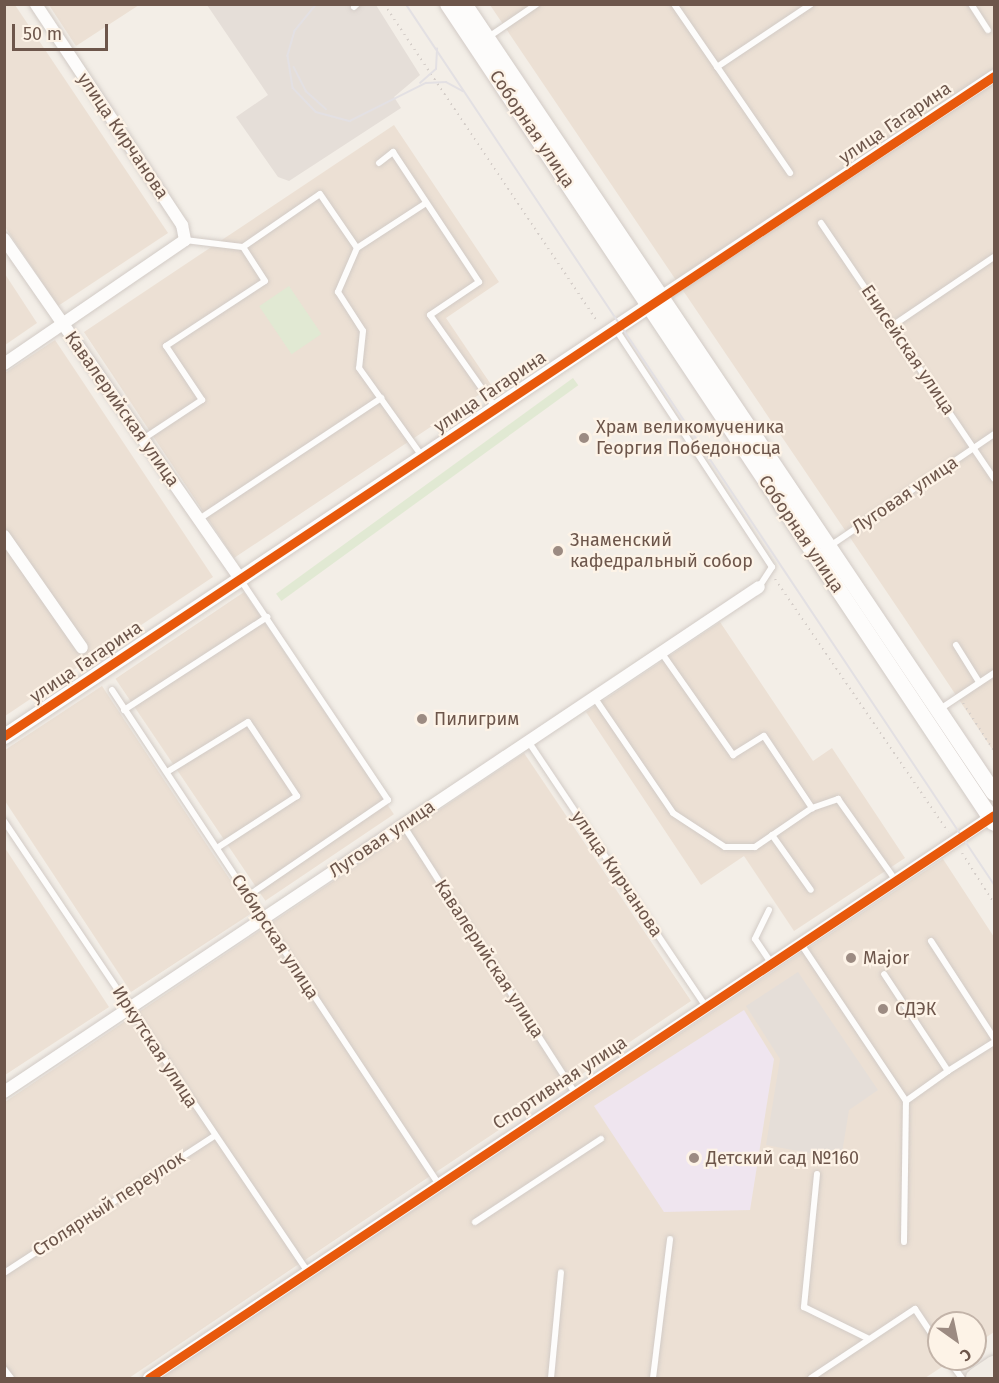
<!DOCTYPE html>
<meta charset="utf-8">
<style>
body{margin:0}
#map{position:relative;width:999px;height:1383px;overflow:hidden;background:#f3eee7;font-family:"Fira Sans",sans-serif}
div>[style]{position:absolute}
[style*='--x']{left:calc(var(--x)*1px);top:calc(var(--y)*1px);width:calc(var(--w)*1px);rotate:calc(var(--a)*1deg)}
.residential>*{inset:0;background:#ece0d4;transform-origin:0 0}
.industrial>*{inset:0;background:#e5ded8}
.education>*{inset:0;background:#efe5ef}
.green>*{inset:0;background:#e1e9d3;transform-origin:0 0}
.path>*{height:2px;margin-top:-1px;transform-origin:0;background:repeating-linear-gradient(90deg,#d5cec9 0 1.5px,transparent 0 6px)}
.roads{filter:drop-shadow(0 0 2px #d2cbc6) drop-shadow(0 0 2px #d2cbc6)}
.service>*{height:6px;margin:-3px;padding:0 3px;transform-origin:3px;border-radius:3px;background:#fdfcfb}
.minor>*{height:12px;margin:-6px;padding:0 6px;transform-origin:6px;border-radius:6px;background:#fdfcfb}
.tertiary>*{height:15px;margin:-7.5px;padding:0 7.5px;transform-origin:7.5px;border-radius:7.5px;background:#fdfcfb}
.secondary>*{height:16px;margin:-8px;padding:0 8px;transform-origin:8px;border-radius:8px;background:#fdfcfb}
.primary>*{height:20px;margin:-10px;padding:0 10px;transform-origin:10px;border-radius:10px;background:#f0ebe4}
.tram>*{height:1.5px;margin:-0.75px;padding:0 0.75px;transform-origin:0.75px;border-radius:0.75px;background:#e3e0e3}
.cycleway>*{height:9px;margin:-4.5px;padding:0 4.5px;transform-origin:4.5px;border-radius:4.5px;background:#e8590c}
.dots>*{width:16px;height:16px;translate:-50% -50%;box-sizing:border-box;border:3px solid #fdf3e7;border-radius:50%}
span{translate:-50% -50%;white-space:nowrap;text-align:center;line-height:1.15;-webkit-text-stroke:4.5px #fdf3e7;paint-order:stroke}
.street-label{font-size:18px;color:#6d564b}
.poi-label{font-size:18px;color:#6d564b}
.left{translate:0 -50%;text-align:left}
.frame{position:absolute;inset:0;border:6px solid #6d564b;pointer-events:none}
.north{position:absolute;left:927px;top:1311px;width:60px;height:60px;box-sizing:border-box;background:#fdf3e7;border:2px solid #c3b4a9;border-radius:50%;rotate:147deg;font-size:16px;font-weight:700;line-height:24px;text-align:center;color:#6d564b}
.north::after{content:'';display:block;margin:auto;width:21px;height:27px;background:#9c8b82;clip-path:polygon(50% 0,100% 100%,50% 72%,0 100%)}
.scale{position:absolute;left:12px;top:24px;width:96px;height:27px;box-sizing:border-box;border:3px solid #6d564b;border-top:0;padding-left:8px;font-size:18px;line-height:21px;white-space:nowrap;color:#6d564b;-webkit-text-stroke:4px #fdf3e7;paint-order:stroke}
</style>
<div id="map">
<div class="residential">
<div style="clip-path:polygon(4px 5px,15px 5px,168px 233px,58px 306px,5px 227px)"></div>
<div style="clip-path:polygon(49px 5px,139px 5px,76px 46px)"></div>
<div style="clip-path:polygon(490px 5px,994px 5px,994px 752px,903px 616px)"></div>
<div style="clip-path:polygon(394px 125px,499px 282px,446px 318px,492px 386px,234px 558px,84px 332px)"></div>
<div style="clip-path:polygon(5px 274px,37px 323px,5px 345px,4px 345px)"></div>
<div style="clip-path:polygon(55px 340px,213px 577px,5px 716px,5px 373px)"></div>
<div style="left:244px;top:592px;width:268px;height:155px;rotate:56deg"></div>
<div style="clip-path:polygon(720px 622px,813px 761px,832px 748px,905px 858px,794px 931px,744px 856px,701px 885px,586px 712px)"></div>
<div style="clip-path:polygon(102px 686px,252px 913px,131px 992px,5px 801px,5px 750px)"></div>
<div style="clip-path:polygon(524px 753px,691px 1001px,129px 1378px,5px 1378px,5px 1102px)"></div>
<div style="clip-path:polygon(5px 848px,109px 1007px,5px 1075px,4px 1075px)"></div>
<div style="clip-path:polygon(943px 859px,994px 937px,994px 1332px,975px 1345px,975px 1323px,939px 1323px,939px 1359px,954px 1359px,925px 1378px,161px 1378px)"></div>
</div>
<div class="industrial">
<div style="clip-path:polygon(207px 5px,376px 5px,420px 75px,394px 97px,401px 108px,289px 181px,278px 177px,236px 117px,268px 95px)"></div>
<div style="clip-path:polygon(798px 972px,878px 1090px,849px 1110px,841px 1159px,766px 1145px,780px 1059px,746px 1006px)"></div>
</div>
<div class="education">
<div style="clip-path:polygon(744px 1010px,774px 1059px,750px 1210px,664px 1212px,594px 1106px)"></div>
</div>
<div class="green">
<div style="left:289px;top:286px;width:58px;height:36px;rotate:56deg"></div>
<div style="left:573px;top:378px;width:9px;height:367px;rotate:54deg"></div>
</div>
<div class="path">
<div style="--x:384;--y:4;--w:380;--a:56.1"></div>
<div style="--x:775;--y:579;--w:306;--a:55.6"></div>
<div style="--x:963;--y:703;--w:57;--a:57.1"></div>
<div style="--x:962;--y:853;--w:59;--a:57.4"></div>
</div>
<div class="roads">
<div class="service">
<div style="--x:674;--y:4;--w:205;--a:55.5"></div>
<div style="--x:971;--y:4;--w:31;--a:57"></div>
<div style="--x:354;--y:7;--w:4;--a:-45"></div>
<div style="--x:487;--y:38;--w:60;--a:-34.2"></div>
<div style="--x:717;--y:67;--w:113;--a:-33.8"></div>
<div style="--x:379;--y:163;--w:18;--a:-38"></div>
<div style="--x:393;--y:152;--w:156;--a:56.5"></div>
<div style="--x:479;--y:282;--w:59;--a:146"></div>
<div style="--x:430;--y:315;--w:113;--a:54.8"></div>
<div style="--x:821;--y:223;--w:309;--a:55.9"></div>
<div style="--x:185;--y:240;--w:58;--a:6.9"></div>
<div style="--x:243;--y:247;--w:93;--a:-34.5"></div>
<div style="--x:320;--y:194;--w:65;--a:55.6"></div>
<div style="--x:357;--y:248;--w:48;--a:113.4"></div>
<div style="--x:338;--y:292;--w:46;--a:57.3"></div>
<div style="--x:363;--y:331;--w:37;--a:96"></div>
<div style="--x:359;--y:368;--w:107;--a:54.5"></div>
<div style="--x:357;--y:248;--w:82;--a:-33.1"></div>
<div style="--x:892;--y:326;--w:123;--a:-34.1"></div>
<div style="--x:615;--y:328;--w:286;--a:56.7"></div>
<div style="--x:772;--y:567;--w:24;--a:123"></div>
<div style="--x:143;--y:439;--w:71;--a:-33.5"></div>
<div style="--x:202;--y:400;--w:65;--a:-123.7"></div>
<div style="--x:166;--y:346;--w:118;--a:-33.3"></div>
<div style="--x:265;--y:281;--w:40;--a:-122.9"></div>
<div style="--x:199;--y:519;--w:219;--a:-33.6"></div>
<div style="--x:830;--y:546;--w:199;--a:-34.3"></div>
<div style="--x:240;--y:579;--w:266;--a:56.2"></div>
<div style="--x:388;--y:800;--w:170;--a:145.6"></div>
<div style="--x:956;--y:645;--w:44;--a:58.1"></div>
<div style="--x:661;--y:652;--w:126;--a:55"></div>
<div style="--x:733;--y:755;--w:36;--a:-32"></div>
<div style="--x:764;--y:736;--w:87;--a:56.3"></div>
<div style="--x:112;--y:690;--w:591;--a:56.53"></div>
<div style="--x:594;--y:697;--w:140;--a:55.7"></div>
<div style="--x:673;--y:813;--w:62;--a:33.2"></div>
<div style="--x:725;--y:847;--w:30;--a:0"></div>
<div style="--x:755;--y:847;--w:69;--a:-34.4"></div>
<div style="--x:812;--y:808;--w:28;--a:-19"></div>
<div style="--x:838;--y:799;--w:100;--a:54.7"></div>
<div style="--x:940;--y:709;--w:65;--a:-33.7"></div>
<div style="--x:124;--y:710;--w:171;--a:-33"></div>
<div style="--x:528;--y:741;--w:320;--a:56.2"></div>
<div style="--x:167;--y:772;--w:95;--a:-31.7"></div>
<div style="--x:248;--y:722;--w:89;--a:56.5"></div>
<div style="--x:297;--y:796;--w:95;--a:147"></div>
<div style="--x:4;--y:821;--w:544;--a:56.02"></div>
<div style="--x:403;--y:825;--w:318;--a:57.3"></div>
<div style="--x:772;--y:835;--w:67;--a:54.7"></div>
<div style="--x:769;--y:910;--w:32;--a:116"></div>
<div style="--x:755;--y:939;--w:29;--a:56"></div>
<div style="--x:931;--y:941;--w:116;--a:57"></div>
<div style="--x:801;--y:944;--w:189;--a:56.2"></div>
<div style="--x:906;--y:1101;--w:52;--a:-35.5"></div>
<div style="--x:948;--y:1071;--w:116;--a:-123.4"></div>
<div style="--x:948;--y:1071;--w:54;--a:-32.2"></div>
<div style="--x:817;--y:1174;--w:134;--a:95.6"></div>
<div style="--x:804;--y:1307;--w:72;--a:26.2"></div>
<div style="--x:475;--y:1222;--w:151;--a:-33.4"></div>
<div style="--x:904;--y:1242;--w:141;--a:-89.2"></div>
<div style="--x:4;--y:1273;--w:251;--a:-33.1"></div>
<div style="--x:948;--y:1359;--w:24;--a:54"></div>
<div style="--x:4;--y:1369;--w:11;--a:52"></div>
<div style="--x:551;--y:1378;--w:106;--a:-84.6"></div>
<div style="--x:653;--y:1378;--w:140;--a:-83"></div>
<div style="--x:811;--y:1378;--w:125;--a:-33.6"></div>
<div style="--x:915;--y:1309;--w:43;--a:56.3"></div>
</div>
<div class="minor">
<div style="--x:4;--y:239;--w:414;--a:55.2"></div>
<div style="--x:655;--y:301;--w:407;--a:-33.6"></div>
<div style="--x:4;--y:364;--w:219;--a:-34.4"></div>
<div style="--x:185;--y:240;--w:15;--a:-101"></div>
<div style="--x:182;--y:225;--w:265;--a:-123.5"></div>
<div style="--x:4;--y:536;--w:136;--a:55.1"></div>
<div style="--x:4;--y:1092;--w:908;--a:-33.78"></div>
<div style="--x:149;--y:1378;--w:1015;--a:-33.67"></div>
</div>
<div class="tertiary">
<div style="--x:4;--y:736;--w:776;--a:-33.75"></div>
</div>
<div class="secondary">
<div style="--x:448;--y:4;--w:984;--a:56.31"></div>
<div style="--x:464;--y:4;--w:950;--a:56.11"></div>
</div>
<div class="primary">
<div style="--x:976;--y:1378;--w:22;--a:-34"></div>
</div>
</div>
<div class="tram">
<div style="--x:317;--y:4;--w:35;--a:129"></div>
<div style="--x:295;--y:31;--w:26;--a:106"></div>
<div style="--x:288;--y:56;--w:32;--a:81"></div>
<div style="--x:293;--y:88;--w:33;--a:46"></div>
<div style="--x:316;--y:112;--w:35;--a:15"></div>
<div style="--x:350;--y:121;--w:85;--a:-26.6"></div>
<div style="--x:426;--y:83;--w:20;--a:-3"></div>
<div style="--x:446;--y:82;--w:19;--a:28"></div>
<div style="--x:406;--y:4;--w:1058;--a:56.25"></div>
<div style="--x:294;--y:67;--w:27;--a:63"></div>
<div style="--x:306;--y:91;--w:27;--a:42"></div>
<div style="--x:420;--y:83;--w:21;--a:-41"></div>
<div style="--x:436;--y:69;--w:20;--a:-87"></div>
</div>
<div class="cycleway">
<div style="--x:4;--y:736;--w:1190;--a:-33.69"></div>
<div style="--x:149;--y:1378;--w:1015;--a:-33.67"></div>
</div>
<div class="dots">
<div style="left:584px;top:438px;background:#9c8b82"></div>
<div style="left:558px;top:551px;background:#9c8b82"></div>
<div style="left:422px;top:719px;background:#9c8b82"></div>
<div style="left:851px;top:958px;background:#9c8b82"></div>
<div style="left:883px;top:1009px;background:#9c8b82"></div>
<div style="left:694px;top:1158px;background:#9c8b82"></div>
</div>
<div class="street-label">
<span style="left:895px;top:123px;rotate:-34deg">улица Гагарина</span>
<span style="left:532px;top:129px;rotate:56deg">Соборная улица</span>
<span style="left:123px;top:136px;rotate:56deg">улица Кирчанова</span>
<span style="left:908px;top:350px;rotate:56deg">Енисейская улица</span>
<span style="left:490px;top:392px;rotate:-34deg">улица Гагарина</span>
<span style="left:122px;top:409px;rotate:55deg">Кавалерийская улица</span>
<span style="left:905px;top:495px;rotate:-34deg">Луговая улица</span>
<span style="left:801px;top:534px;rotate:56deg">Соборная улица</span>
<span style="left:86px;top:662px;rotate:-34deg">улица Гагарина</span>
<span style="left:382px;top:839px;rotate:-34deg">Луговая улица</span>
<span style="left:617px;top:874px;rotate:56deg">улица Кирчанова</span>
<span style="left:275px;top:937px;rotate:57deg">Сибирская улица</span>
<span style="left:489px;top:959px;rotate:57deg">Кавалерийская улица</span>
<span style="left:155px;top:1047px;rotate:57deg">Иркутская улица</span>
<span style="left:560px;top:1083px;rotate:-33deg">Спортивная улица</span>
<span style="left:109px;top:1204px;rotate:-33deg">Столярный переулок</span>
</div>
<div class="poi-label">
<span class="left" style="left:596px;top:438px">Храм великомученика<br>Георгия Победоносца</span>
<span class="left" style="left:570px;top:551px">Знаменский<br>кафедральный собор</span>
<span class="left" style="left:434px;top:719px">Пилигрим</span>
<span class="left" style="left:863px;top:958px">Major</span>
<span class="left" style="left:895px;top:1009px">СДЭК</span>
<span class="left" style="left:706px;top:1158px">Детский сад №160</span>
</div>
<div class="frame"></div>
<div class="north">С</div>
<div class="scale">50 m</div>
</div>
